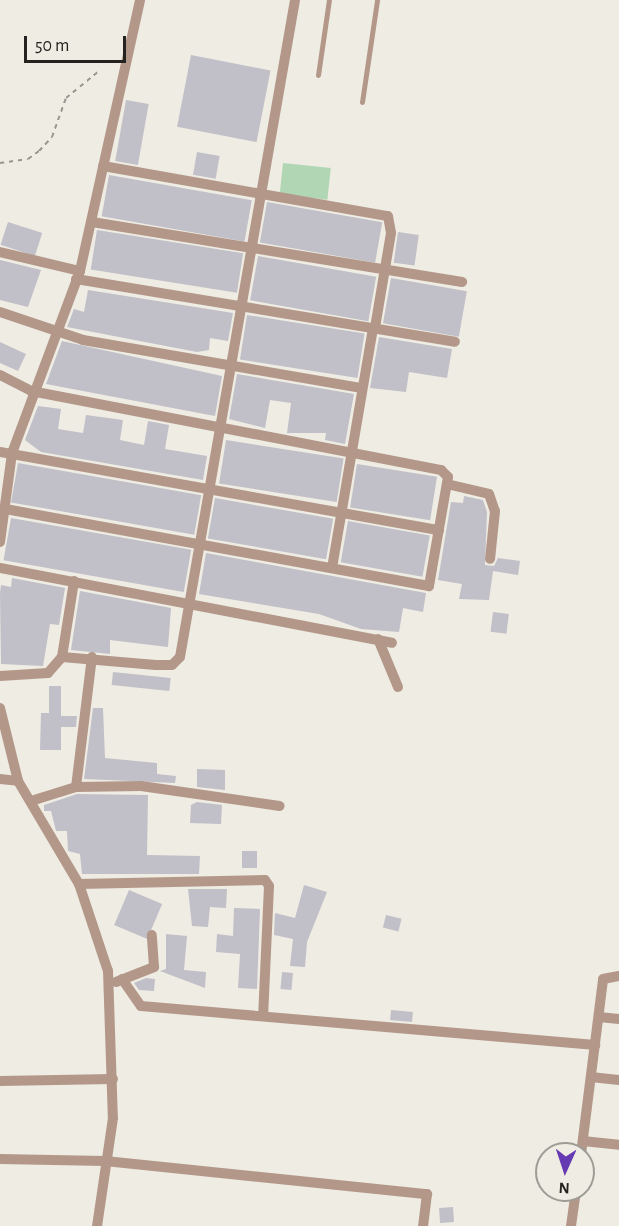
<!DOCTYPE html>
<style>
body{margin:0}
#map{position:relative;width:619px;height:1226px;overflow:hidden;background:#efece3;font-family:"Alegreya Sans",sans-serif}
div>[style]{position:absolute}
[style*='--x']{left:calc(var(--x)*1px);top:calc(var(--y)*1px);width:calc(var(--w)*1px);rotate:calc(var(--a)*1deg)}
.green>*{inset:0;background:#b0d6b4;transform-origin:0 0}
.building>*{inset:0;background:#c1bfc8;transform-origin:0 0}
.path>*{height:2px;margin-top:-1px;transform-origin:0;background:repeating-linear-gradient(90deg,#98958f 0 4.5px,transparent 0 9px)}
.lane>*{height:5px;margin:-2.5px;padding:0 2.5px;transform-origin:2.5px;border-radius:2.5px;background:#b3988a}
.street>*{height:10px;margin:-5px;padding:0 5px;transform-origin:5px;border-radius:5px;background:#b3988a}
span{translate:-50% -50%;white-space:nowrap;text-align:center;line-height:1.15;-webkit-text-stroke:5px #efece3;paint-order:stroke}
.north{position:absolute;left:535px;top:1142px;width:60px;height:60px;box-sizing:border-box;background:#efece3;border:2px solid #9e9c95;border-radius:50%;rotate:183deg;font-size:16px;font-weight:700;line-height:24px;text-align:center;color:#24231f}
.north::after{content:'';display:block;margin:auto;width:21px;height:27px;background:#653ab2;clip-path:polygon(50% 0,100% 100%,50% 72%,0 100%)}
.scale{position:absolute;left:24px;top:36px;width:102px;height:27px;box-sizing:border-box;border:3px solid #24231f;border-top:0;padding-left:8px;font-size:18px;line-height:21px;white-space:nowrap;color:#24231f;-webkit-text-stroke:4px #efece3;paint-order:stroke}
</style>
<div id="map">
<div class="green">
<div style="left:283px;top:163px;width:48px;height:32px;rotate:6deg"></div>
</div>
<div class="building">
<div style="left:191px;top:55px;width:81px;height:73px;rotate:11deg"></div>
<div style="left:126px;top:100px;width:23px;height:62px;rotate:10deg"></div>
<div style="left:197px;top:152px;width:23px;height:23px;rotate:10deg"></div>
<div style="left:109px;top:175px;width:145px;height:42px;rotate:10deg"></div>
<div style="left:267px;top:202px;width:117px;height:41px;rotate:10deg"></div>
<div style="left:8px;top:222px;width:36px;height:24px;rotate:18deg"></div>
<div style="left:97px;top:230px;width:148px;height:40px;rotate:9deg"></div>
<div style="left:398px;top:232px;width:21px;height:31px;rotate:8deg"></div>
<div style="left:258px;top:256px;width:120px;height:45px;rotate:10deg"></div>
<div style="clip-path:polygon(0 260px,41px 270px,28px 307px,0 300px)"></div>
<div style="left:391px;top:278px;width:77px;height:46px;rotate:10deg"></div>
<div style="clip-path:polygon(88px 290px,233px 313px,228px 341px,210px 338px,209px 350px,197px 352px,67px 327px,74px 309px,84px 312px)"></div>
<div style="left:247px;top:315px;width:119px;height:45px;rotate:9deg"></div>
<div style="clip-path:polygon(379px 337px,452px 349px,447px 378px,409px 372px,406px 392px,370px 388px)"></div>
<div style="clip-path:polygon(62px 341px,222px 376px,215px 416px,46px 384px)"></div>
<div style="clip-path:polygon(0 342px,26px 354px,18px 371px,0 363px)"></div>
<div style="clip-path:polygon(237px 374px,354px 394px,345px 444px,325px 440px,326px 433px,287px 433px,291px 403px,270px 400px,265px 428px,229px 419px)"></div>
<div style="clip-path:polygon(38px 406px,61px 409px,58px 429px,83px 433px,86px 415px,123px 420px,120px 440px,144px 445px,148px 421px,169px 425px,165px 449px,207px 456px,203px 480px,41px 452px,25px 440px)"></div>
<div style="left:226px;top:440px;width:119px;height:44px;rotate:9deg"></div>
<div style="left:18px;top:463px;width:186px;height:40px;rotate:10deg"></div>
<div style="left:357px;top:464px;width:81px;height:44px;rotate:9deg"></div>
<div style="clip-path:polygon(464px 496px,483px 500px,487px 512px,485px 565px,494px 566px,498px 558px,520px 561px,518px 575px,493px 571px,489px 600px,459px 599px,462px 584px,438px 580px,451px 502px,463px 503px)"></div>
<div style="left:215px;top:498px;width:120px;height:41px;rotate:10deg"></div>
<div style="left:11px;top:518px;width:183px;height:43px;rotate:10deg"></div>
<div style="left:348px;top:521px;width:83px;height:42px;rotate:10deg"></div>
<div style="clip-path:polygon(206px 553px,426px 593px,423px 612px,403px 608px,399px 632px,361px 629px,319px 614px,199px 594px)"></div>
<div style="clip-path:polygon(12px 578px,65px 588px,59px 625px,50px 624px,43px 666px,1px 664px,0 593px,1px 585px,11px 587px)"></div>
<div style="clip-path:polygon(80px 591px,171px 608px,168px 647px,110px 640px,110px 654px,71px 650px)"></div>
<div style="left:493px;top:612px;width:16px;height:20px;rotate:7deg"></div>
<div style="left:113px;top:672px;width:58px;height:13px;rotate:6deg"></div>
<div style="clip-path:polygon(49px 686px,61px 686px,61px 716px,77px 716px,76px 727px,61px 727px,61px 750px,40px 750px,41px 713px,49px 713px)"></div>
<div style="clip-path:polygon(93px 708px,103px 708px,105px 758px,157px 763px,157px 774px,176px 776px,175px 783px,84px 779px)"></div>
<div style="clip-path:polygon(197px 769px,225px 770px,225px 790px,197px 787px)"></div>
<div style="clip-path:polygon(77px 794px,148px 795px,147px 855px,200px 856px,199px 874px,82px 874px,80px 854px,68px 851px,67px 831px,56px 831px,51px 811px,44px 811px,44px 805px)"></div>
<div style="clip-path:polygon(197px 802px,222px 805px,221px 824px,190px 823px,191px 805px)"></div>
<div style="left:242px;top:851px;width:15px;height:17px"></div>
<div style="clip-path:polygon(304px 885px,327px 892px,307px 942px,305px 967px,290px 966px,293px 939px,274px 935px,275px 913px,295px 918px)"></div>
<div style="clip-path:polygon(188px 889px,227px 889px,226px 908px,210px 907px,208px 927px,192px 926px)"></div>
<div style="left:129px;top:890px;width:36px;height:38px;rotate:23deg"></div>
<div style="clip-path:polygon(234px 908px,260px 909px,257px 989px,238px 988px,240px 954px,216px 952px,217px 934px,233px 936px)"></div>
<div style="left:386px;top:915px;width:16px;height:13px;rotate:14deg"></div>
<div style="clip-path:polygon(166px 934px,187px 936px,184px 970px,206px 972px,205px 988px,160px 971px,166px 969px)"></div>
<div style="left:282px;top:972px;width:11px;height:17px;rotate:5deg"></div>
<div style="clip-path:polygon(146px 978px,155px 979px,154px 991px,139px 990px,134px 983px)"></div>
<div style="left:391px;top:1010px;width:22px;height:10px;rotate:5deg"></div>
<div style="left:453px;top:1207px;width:15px;height:14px;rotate:86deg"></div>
</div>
<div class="path">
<div style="--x:0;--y:163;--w:28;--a:-8"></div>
<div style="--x:28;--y:159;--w:14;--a:-36"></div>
<div style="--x:39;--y:151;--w:19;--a:-47"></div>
<div style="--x:52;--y:137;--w:41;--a:-70.3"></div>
<div style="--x:66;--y:98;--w:43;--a:-39.3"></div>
</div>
<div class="lane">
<div style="--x:318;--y:75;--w:76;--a:-81.7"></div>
<div style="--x:362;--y:102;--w:103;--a:-81.6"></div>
</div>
<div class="street">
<div style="--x:103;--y:166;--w:289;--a:10"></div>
<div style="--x:388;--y:216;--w:17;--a:80"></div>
<div style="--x:391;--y:233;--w:96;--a:99.6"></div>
<div style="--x:92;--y:222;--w:375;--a:9.2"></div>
<div style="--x:0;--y:252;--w:82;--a:13.4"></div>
<div style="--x:76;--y:279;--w:384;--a:9.4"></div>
<div style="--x:0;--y:312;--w:88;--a:18.6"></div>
<div style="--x:83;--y:340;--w:283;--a:9.8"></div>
<div style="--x:0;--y:375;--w:35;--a:27"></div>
<div style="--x:31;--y:391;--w:418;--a:10.9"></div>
<div style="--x:441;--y:470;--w:10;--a:45"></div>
<div style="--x:448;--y:477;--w:111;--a:99.9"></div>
<div style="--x:429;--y:586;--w:432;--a:-169.7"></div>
<div style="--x:0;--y:452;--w:446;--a:10.1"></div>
<div style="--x:447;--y:484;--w:43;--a:13.4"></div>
<div style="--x:489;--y:494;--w:18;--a:71"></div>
<div style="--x:495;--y:511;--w:48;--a:95.9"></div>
<div style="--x:0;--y:542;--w:90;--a:-82.3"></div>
<div style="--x:12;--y:453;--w:194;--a:-69.5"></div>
<div style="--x:80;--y:271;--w:278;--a:-77.5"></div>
<div style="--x:0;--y:568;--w:399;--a:10.8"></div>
<div style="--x:332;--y:568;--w:244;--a:-80.3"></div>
<div style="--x:378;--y:639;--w:52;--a:67.4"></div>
<div style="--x:62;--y:657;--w:77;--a:-81"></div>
<div style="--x:0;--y:676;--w:48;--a:-3.6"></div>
<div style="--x:48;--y:673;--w:21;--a:-49"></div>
<div style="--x:62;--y:657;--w:94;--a:4.9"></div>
<div style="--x:156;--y:665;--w:16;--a:0"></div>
<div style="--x:172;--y:665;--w:11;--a:-45"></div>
<div style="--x:180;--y:657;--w:667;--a:-80.07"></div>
<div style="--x:0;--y:708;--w:75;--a:76.1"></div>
<div style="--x:18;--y:781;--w:120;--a:59.4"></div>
<div style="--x:79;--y:884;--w:92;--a:71.6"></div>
<div style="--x:108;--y:971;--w:147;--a:88.1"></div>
<div style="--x:113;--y:1118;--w:109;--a:98.4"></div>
<div style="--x:0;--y:779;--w:18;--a:6"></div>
<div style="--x:76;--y:787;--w:131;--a:-83"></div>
<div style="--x:31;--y:801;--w:47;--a:-17.3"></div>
<div style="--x:76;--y:787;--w:65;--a:-0.9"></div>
<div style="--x:141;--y:786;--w:140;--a:8.2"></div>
<div style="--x:79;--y:884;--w:186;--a:-1.2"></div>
<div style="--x:265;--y:880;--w:7;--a:56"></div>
<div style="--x:269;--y:886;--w:130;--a:92.6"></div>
<div style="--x:122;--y:979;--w:33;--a:55"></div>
<div style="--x:141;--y:1006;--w:456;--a:4.9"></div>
<div style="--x:116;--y:982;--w:41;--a:-21.5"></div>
<div style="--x:154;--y:967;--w:32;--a:-94"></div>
<div style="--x:599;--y:1017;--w:20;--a:6"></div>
<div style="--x:591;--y:1077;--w:28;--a:6"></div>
<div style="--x:0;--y:1081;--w:113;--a:-1"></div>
<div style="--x:583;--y:1141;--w:36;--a:6"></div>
<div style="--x:581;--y:1154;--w:176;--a:-82.8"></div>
<div style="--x:603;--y:979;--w:16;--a:-11"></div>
<div style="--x:0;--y:1159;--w:105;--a:1.1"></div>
<div style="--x:105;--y:1161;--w:324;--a:5.9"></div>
<div style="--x:427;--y:1194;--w:32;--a:97"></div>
<div style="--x:571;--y:1226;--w:36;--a:-82"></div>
</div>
<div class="north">N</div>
<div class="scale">50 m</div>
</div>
